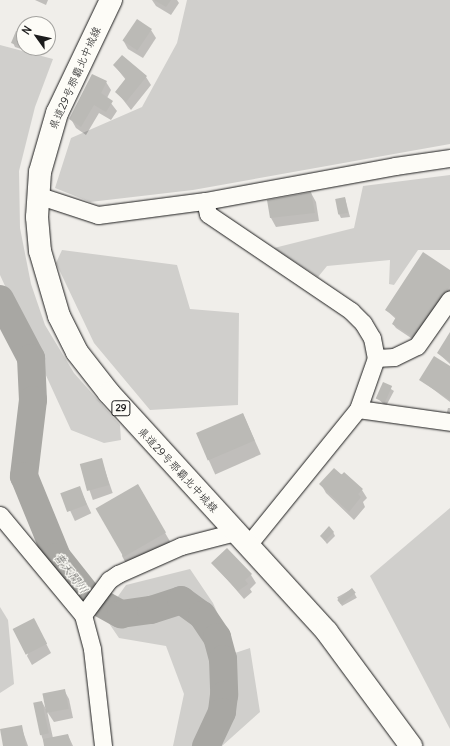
<!DOCTYPE html>
<meta charset="utf-8">
<style>
body{margin:0}
#map{position:relative;width:450px;height:746px;overflow:hidden;background:#f0eeea;font-family:Delius,"Klee One",sans-serif}
div>[style]{position:absolute}
[style*='--x']{left:calc(var(--x)*1px);top:calc(var(--y)*1px);width:calc(var(--w)*1px);rotate:calc(var(--a)*1deg)}
.green>*{inset:0;background:#d0cfcc}
.shadow>*{inset:0;background:#0003;transform-origin:0 0}
.river>*{height:28px;margin:-14px;padding:0 14px;transform-origin:14px;border-radius:14px;background:#a8a7a3}
.building>*{inset:0;background:#bbbab6;transform-origin:0 0}
.roads{filter:drop-shadow(0 0 1px #1c1c1c) drop-shadow(0 0 1px #1c1c1c)}
.street>*{height:17px;margin:-8.5px;padding:0 8.5px;transform-origin:8.5px;border-radius:8.5px;background:#fdfcf7}
.primary>*{height:22px;margin:-11px;padding:0 11px;transform-origin:11px;border-radius:11px;background:#fdfcf7}
span{translate:-50% -50%;white-space:nowrap;text-align:center;line-height:1.15;-webkit-text-stroke:3px #fdfcf7;paint-order:stroke}
.shield-label span{padding:1px 3px;background:#fdfcf7;border:1px solid;border-radius:3px;-webkit-text-stroke-width:0}
.shield-label{font-size:10px;color:#1c1c1c;font-weight:700}
.street-label{font-size:11px;color:#1c1c1c}
.water-label{font-size:12px;color:#5b5b59;font-style:italic}
.north{position:absolute;left:16px;top:16px;width:40px;height:40px;box-sizing:border-box;background:#fdfcf7;border:1px solid #a3a29f;border-radius:50%;rotate:303deg;font-size:11px;font-weight:700;line-height:16px;text-align:center;color:#1c1c1c}
.north::after{content:'';display:block;margin:auto;width:14px;height:18px;background:#1c1c1c;clip-path:polygon(50% 0,100% 100%,50% 72%,0 100%)}
</style>
<div id="map">
<div class="green">
<div style="clip-path:polygon(187px 0,450px 0,450px 144px,193px 190px,90px 202px,55px 188px,71px 138px,142px 107px,177px 43px)"></div>
<div style="clip-path:polygon(0 45px,53px 59px,35px 107px,19px 171px,20px 228px,31px 284px,45px 325px,74px 373px,120px 425px,121px 440px,104px 443px,71px 430px,0 275px)"></div>
<div style="clip-path:polygon(450px 175px,450px 250px,418px 250px,394px 285px,389px 284px,390px 260px,327px 266px,318px 277px,274px 248px,354px 228px,363px 186px)"></div>
<div style="clip-path:polygon(62px 250px,177px 265px,190px 309px,239px 313px,238px 405px,150px 410px,94px 343px,56px 263px)"></div>
<div style="clip-path:polygon(450px 508px,450px 729px,370px 576px)"></div>
<div style="clip-path:polygon(190px 569px,213px 603px,235px 653px,250px 648px,260px 712px,222px 746px,173px 746px,184px 694px,166px 646px,119px 638px,104px 616px,126px 585px)"></div>
<div style="clip-path:polygon(0 607px,8px 620px,14px 684px,0 693px)"></div>
</div>
<div class="shadow">
<div style="clip-path:polygon(35px 0,48px 0,46px 5px)"></div>
<div style="clip-path:polygon(152px 0,177px 0,179px 3px,171px 15px,156px 6px)"></div>
<div style="clip-path:polygon(151px 30px,156px 38px,143px 58px,128px 49px,123px 40px)"></div>
<div style="clip-path:polygon(17px 32px,24px 34px,24px 50px,15px 47px,13px 43px)"></div>
<div style="clip-path:polygon(114px 65px,146px 77px,151px 85px,131px 110px,117px 92px,126px 80px)"></div>
<div style="clip-path:polygon(106px 82px,111px 90px,107px 98px,117px 111px,111px 120px,99px 113px,86px 135px,76px 128px,71px 119px)"></div>
<div style="clip-path:polygon(311px 193px,316px 202px,319px 221px,276px 227px,271px 218px,269px 201px)"></div>
<div style="clip-path:polygon(345px 198px,350px 217px,341px 218px,339px 214px)"></div>
<div style="clip-path:polygon(450px 271px,450px 293px,417px 342px,396px 328px,393px 324px,396px 319px,386px 310px)"></div>
<div style="clip-path:polygon(450px 334px,450px 364px,438px 353px)"></div>
<div style="clip-path:polygon(450px 367px,450px 402px,421px 380px)"></div>
<div style="clip-path:polygon(383px 384px,394px 391px,386px 406px,377px 398px)"></div>
<div style="clip-path:polygon(448px 408px,450px 408px,450px 417px,447px 412px)"></div>
<div style="left:243px;top:414px;width:44px;height:50px;rotate:66deg"></div>
<div style="left:101px;top:459px;width:36px;height:21px;rotate:71deg"></div>
<div style="clip-path:polygon(344px 473px,362px 490px,367px 498px,363px 502px,365px 507px,354px 520px,326px 493px,321px 484px)"></div>
<div style="clip-path:polygon(138px 485px,172px 545px,129px 569px,122px 556px)"></div>
<div style="left:79px;top:487px;width:29px;height:18px;rotate:65deg"></div>
<div style="clip-path:polygon(333px 532px,335px 536px,327px 544px,321px 536px)"></div>
<div style="clip-path:polygon(213px 563px,251px 575px,256px 583px,250px 589px,252px 592px,244px 599px)"></div>
<div style="left:352px;top:589px;width:10px;height:17px;rotate:61deg"></div>
<div style="clip-path:polygon(38px 628px,51px 653px,32px 665px,27px 656px)"></div>
<div style="clip-path:polygon(64px 690px,69px 699px,73px 718px,54px 722px,48px 713px)"></div>
<div style="clip-path:polygon(42px 702px,47px 711px,53px 738px,68px 735px,73px 746px,45px 746px,41px 734px)"></div>
<div style="clip-path:polygon(21px 726px,28px 746px,4px 746px)"></div>
</div>
<div class="river">
<div style="--x:0;--y:299;--w:67;--a:62.3"></div>
<div style="--x:31;--y:358;--w:42;--a:87.3"></div>
<div style="--x:33;--y:400;--w:77;--a:96.8"></div>
<div style="--x:24;--y:476;--w:87;--a:67.8"></div>
<div style="--x:57;--y:557;--w:50;--a:51.5"></div>
<div style="--x:88;--y:596;--w:38;--a:29"></div>
<div style="--x:121;--y:614;--w:30;--a:-8"></div>
<div style="--x:151;--y:610;--w:32;--a:-18"></div>
<div style="--x:181;--y:600;--w:26;--a:36"></div>
<div style="--x:202;--y:615;--w:27;--a:56"></div>
<div style="--x:217;--y:637;--w:23;--a:75"></div>
<div style="--x:223;--y:659;--w:36;--a:88"></div>
<div style="--x:224;--y:695;--w:17;--a:97"></div>
<div style="--x:222;--y:712;--w:38;--a:115"></div>
</div>
<div class="building">
<div style="clip-path:polygon(154px 0,171px 0,166px 7px)"></div>
<div style="left:137px;top:19px;width:18px;height:26px;rotate:34deg"></div>
<div style="clip-path:polygon(16px 31px,24px 33px,22px 47px,11px 43px)"></div>
<div style="clip-path:polygon(122px 55px,147px 76px,126px 102px,115px 92px,126px 78px,113px 65px)"></div>
<div style="clip-path:polygon(92px 74px,107px 81px,101px 93px,113px 101px,106px 112px,94px 105px,81px 127px,69px 119px)"></div>
<div style="clip-path:polygon(311px 192px,315px 213px,270px 218px,267px 200px)"></div>
<div style="left:345px;top:197px;width:16px;height:10px;rotate:79deg"></div>
<div style="clip-path:polygon(423px 252px,450px 270px,450px 286px,415px 338px,392px 324px,396px 317px,385px 310px)"></div>
<div style="clip-path:polygon(450px 332px,450px 362px,437px 353px)"></div>
<div style="clip-path:polygon(434px 356px,450px 366px,450px 400px,419px 380px)"></div>
<div style="left:383px;top:382px;width:10px;height:18px;rotate:24deg"></div>
<div style="left:243px;top:413px;width:30px;height:51px;rotate:67deg"></div>
<div style="left:102px;top:458px;width:28px;height:23px;rotate:75deg"></div>
<div style="clip-path:polygon(334px 468px,342px 475px,344px 472px,363px 489px,358px 494px,361px 497px,349px 512px,319px 484px)"></div>
<div style="left:138px;top:484px;width:56px;height:49px;rotate:60deg"></div>
<div style="left:80px;top:486px;width:20px;height:21px;rotate:70deg"></div>
<div style="clip-path:polygon(329px 526px,334px 532px,325px 541px,320px 536px)"></div>
<div style="clip-path:polygon(227px 548px,252px 574px,245px 580px,248px 584px,238px 591px,211px 563px)"></div>
<div style="left:352px;top:588px;width:6px;height:19px;rotate:51deg"></div>
<div style="left:34px;top:618px;width:29px;height:24px;rotate:63deg"></div>
<div style="left:65px;top:689px;width:20px;height:23px;rotate:79deg"></div>
<div style="left:42px;top:701px;width:33px;height:9px;rotate:78deg"></div>
<div style="clip-path:polygon(22px 725px,26px 746px,3px 746px,0 729px)"></div>
<div style="clip-path:polygon(68px 734px,71px 746px,44px 746px,43px 739px)"></div>
</div>
<div class="roads">
<div class="street">
<div style="--x:37;--y:195;--w:64;--a:18.2"></div>
<div style="--x:98;--y:215;--w:108;--a:-7.5"></div>
<div style="--x:205;--y:201;--w:193;--a:-10.4"></div>
<div style="--x:395;--y:166;--w:56;--a:-8.3"></div>
<div style="--x:205;--y:201;--w:13;--a:77"></div>
<div style="--x:208;--y:214;--w:173;--a:34.1"></div>
<div style="--x:351;--y:311;--w:17;--a:45"></div>
<div style="--x:363;--y:323;--w:17;--a:59"></div>
<div style="--x:372;--y:338;--w:20;--a:79"></div>
<div style="--x:376;--y:358;--w:54;--a:109.4"></div>
<div style="--x:358;--y:409;--w:175;--a:129"></div>
<div style="--x:376;--y:358;--w:18;--a:-3"></div>
<div style="--x:394;--y:357;--w:25;--a:-26"></div>
<div style="--x:417;--y:346;--w:57;--a:-54.9"></div>
<div style="--x:358;--y:409;--w:93;--a:8"></div>
<div style="--x:0;--y:515;--w:130;--a:50.3"></div>
<div style="--x:83;--y:615;--w:35;--a:75"></div>
<div style="--x:92;--y:649;--w:98;--a:83.5"></div>
<div style="--x:83;--y:615;--w:44;--a:-53.4"></div>
<div style="--x:109;--y:580;--w:11;--a:-34"></div>
<div style="--x:118;--y:574;--w:69;--a:-24"></div>
<div style="--x:181;--y:546;--w:56;--a:-14.5"></div>
</div>
<div class="primary">
<div style="--x:111;--y:0;--w:125;--a:115.5"></div>
<div style="--x:57;--y:113;--w:61;--a:106.1"></div>
<div style="--x:40;--y:172;--w:45;--a:93.8"></div>
<div style="--x:37;--y:217;--w:34;--a:85"></div>
<div style="--x:40;--y:251;--w:68;--a:73.7"></div>
<div style="--x:59;--y:316;--w:40;--a:63.4"></div>
<div style="--x:77;--y:352;--w:52;--a:52"></div>
<div style="--x:109;--y:393;--w:323;--a:47.6"></div>
<div style="--x:327;--y:632;--w:142;--a:53.6"></div>
</div>
</div>
<div class="shield-label">
<span style="left:121px;top:408px">29</span>
</div>
<div class="street-label">
<span style="left:75px;top:78px;rotate:-66deg">県道29号那覇北中城線</span>
<span style="left:178px;top:470px;rotate:47deg">県道29号那覇北中城線</span>
</div>
<div class="water-label">
<span style="left:71px;top:573px;rotate:53deg">普天間川</span>
</div>
<div class="north">N</div>
</div>
